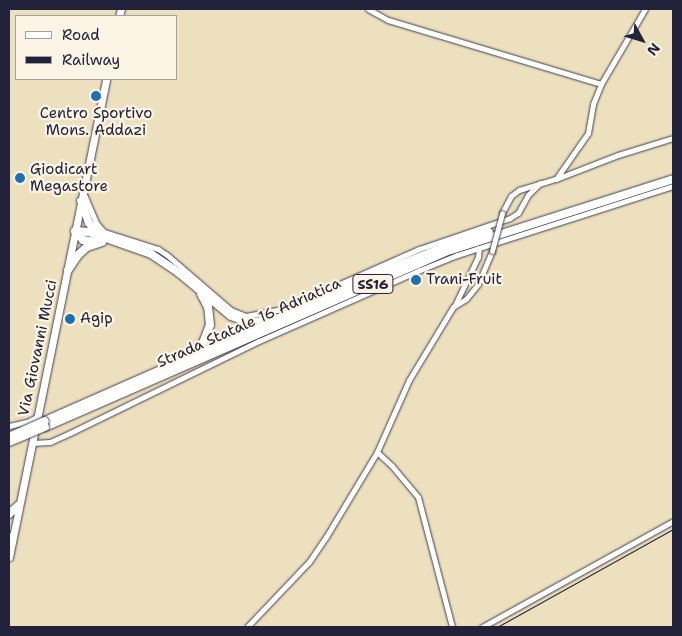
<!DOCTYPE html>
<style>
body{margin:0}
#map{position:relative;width:682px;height:636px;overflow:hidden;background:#ede0be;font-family:"Shantell Sans",sans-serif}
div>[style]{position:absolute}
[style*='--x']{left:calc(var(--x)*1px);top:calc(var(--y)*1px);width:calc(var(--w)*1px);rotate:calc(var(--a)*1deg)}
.roads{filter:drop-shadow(0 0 1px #403e4f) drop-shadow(0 0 1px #403e4f)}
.minor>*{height:5px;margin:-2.5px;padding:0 2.5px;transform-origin:2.5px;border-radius:2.5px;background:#fff}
.major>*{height:7px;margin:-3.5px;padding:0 3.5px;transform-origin:3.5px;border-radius:3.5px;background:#fff}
.highway>*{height:8px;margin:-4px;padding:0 4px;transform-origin:4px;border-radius:4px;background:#fff}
.rail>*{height:1px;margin:-0.5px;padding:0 0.5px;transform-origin:0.5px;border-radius:0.5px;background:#22223b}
.bridges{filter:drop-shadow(0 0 1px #403e4f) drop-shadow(0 0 1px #403e4f)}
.minor-bridge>*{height:5px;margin:-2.5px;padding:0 2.5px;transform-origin:2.5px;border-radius:2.5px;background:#fff}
.highway-bridge>*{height:8px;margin:-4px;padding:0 4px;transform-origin:4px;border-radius:4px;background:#fff}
.dots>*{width:14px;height:14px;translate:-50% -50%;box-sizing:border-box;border:2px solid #fcf5e5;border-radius:50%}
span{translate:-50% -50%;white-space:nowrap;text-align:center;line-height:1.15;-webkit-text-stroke:4.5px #fcf5e5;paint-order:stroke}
.shield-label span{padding:1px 4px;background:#fcf5e5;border:1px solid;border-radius:4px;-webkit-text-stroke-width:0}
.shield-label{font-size:14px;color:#22223b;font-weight:700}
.poi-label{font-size:15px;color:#22223b}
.left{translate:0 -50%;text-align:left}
.street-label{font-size:15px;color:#22223b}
.frame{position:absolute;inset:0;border:10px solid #22223b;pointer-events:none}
.legend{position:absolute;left:15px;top:15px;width:162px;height:65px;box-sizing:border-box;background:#fcf5e5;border:1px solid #a5a1a1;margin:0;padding:6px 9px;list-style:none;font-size:15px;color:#22223b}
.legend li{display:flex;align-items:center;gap:10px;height:25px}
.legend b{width:25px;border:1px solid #a5a1a1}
.north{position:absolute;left:617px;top:15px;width:50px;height:50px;-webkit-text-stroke:4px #fcf5e5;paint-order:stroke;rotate:129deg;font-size:14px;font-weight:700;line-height:20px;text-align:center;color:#22223b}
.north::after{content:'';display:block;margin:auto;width:18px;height:22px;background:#22223b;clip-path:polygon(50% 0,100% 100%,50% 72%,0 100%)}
</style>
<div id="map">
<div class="roads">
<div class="minor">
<div style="--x:368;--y:9;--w:23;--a:29"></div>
<div style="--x:388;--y:20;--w:222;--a:16.7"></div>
<div style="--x:556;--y:179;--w:66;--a:-21.2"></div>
<div style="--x:618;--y:155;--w:58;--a:-17.2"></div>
<div style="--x:83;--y:192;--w:34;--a:67"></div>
<div style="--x:96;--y:223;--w:12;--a:48"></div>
<div style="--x:104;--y:232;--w:57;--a:17.5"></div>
<div style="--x:158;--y:249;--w:11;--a:34"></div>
<div style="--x:167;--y:255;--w:84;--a:40.7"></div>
<div style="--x:231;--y:310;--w:16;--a:22"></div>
<div style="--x:246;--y:316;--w:38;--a:-11"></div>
<div style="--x:283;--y:309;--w:149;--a:-23.8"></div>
<div style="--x:419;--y:249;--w:96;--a:-18.8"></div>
<div style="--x:510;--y:218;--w:9;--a:-32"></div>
<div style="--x:518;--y:213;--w:21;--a:-61"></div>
<div style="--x:528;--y:195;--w:17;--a:-45"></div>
<div style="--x:502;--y:213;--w:19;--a:-62"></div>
<div style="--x:511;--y:196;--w:10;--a:-37"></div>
<div style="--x:519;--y:190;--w:39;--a:-17"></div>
<div style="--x:556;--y:179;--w:40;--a:-55.1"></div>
<div style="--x:579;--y:146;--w:16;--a:-55"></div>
<div style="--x:588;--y:133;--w:29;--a:-80"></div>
<div style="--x:593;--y:104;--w:22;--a:-68"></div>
<div style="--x:601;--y:84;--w:87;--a:-59.6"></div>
<div style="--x:455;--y:305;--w:53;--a:-64.4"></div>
<div style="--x:478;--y:257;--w:9;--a:-84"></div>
<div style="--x:9;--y:426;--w:18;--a:-13"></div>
<div style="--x:27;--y:422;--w:11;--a:-27"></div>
<div style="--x:32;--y:443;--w:18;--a:-3"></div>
<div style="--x:50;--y:442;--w:22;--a:-24"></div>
<div style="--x:70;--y:433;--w:210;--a:-26"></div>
<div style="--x:259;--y:341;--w:176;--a:-23.8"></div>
<div style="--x:420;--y:270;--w:40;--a:-22"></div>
<div style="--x:457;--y:255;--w:227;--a:-17.7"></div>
<div style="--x:377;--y:452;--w:21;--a:43"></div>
<div style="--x:392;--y:466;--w:40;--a:50"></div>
<div style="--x:418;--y:497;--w:134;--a:75.3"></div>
<div style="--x:247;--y:627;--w:90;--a:-46.4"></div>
<div style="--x:309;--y:562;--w:30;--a:-56"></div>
<div style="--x:326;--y:537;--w:99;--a:-59"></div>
<div style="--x:377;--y:452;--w:79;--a:-66"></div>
<div style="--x:409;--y:380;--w:85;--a:-58.9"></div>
<div style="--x:453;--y:307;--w:15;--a:-32"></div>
<div style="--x:466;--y:299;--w:19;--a:-51"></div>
<div style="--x:478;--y:284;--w:36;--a:-67"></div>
<div style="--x:482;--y:627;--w:218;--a:-29"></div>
</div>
<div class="major">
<div style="--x:119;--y:16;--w:7;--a:-74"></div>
<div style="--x:9;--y:557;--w:488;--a:-78.5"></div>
</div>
<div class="highway">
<div style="--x:81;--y:201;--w:23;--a:70"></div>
<div style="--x:89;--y:223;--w:14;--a:51"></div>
<div style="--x:75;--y:231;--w:14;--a:4"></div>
<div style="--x:89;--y:232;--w:66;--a:19.5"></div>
<div style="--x:151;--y:254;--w:34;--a:34"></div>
<div style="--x:179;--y:273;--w:67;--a:39.6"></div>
<div style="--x:231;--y:316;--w:18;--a:19"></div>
<div style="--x:248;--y:322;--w:16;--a:-4"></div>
<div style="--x:75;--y:231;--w:12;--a:48"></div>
<div style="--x:83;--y:240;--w:14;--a:8"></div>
<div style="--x:68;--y:270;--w:18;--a:-56"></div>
<div style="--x:78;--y:255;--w:12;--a:-42"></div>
<div style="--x:87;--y:247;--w:16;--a:-18"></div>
<div style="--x:190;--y:353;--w:16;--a:-38"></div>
<div style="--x:203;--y:343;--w:19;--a:-69"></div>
<div style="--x:210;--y:325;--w:18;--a:-96"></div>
<div style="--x:208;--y:307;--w:15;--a:-118"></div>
<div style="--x:45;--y:421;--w:369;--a:-23.8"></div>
<div style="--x:383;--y:272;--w:68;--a:-22.4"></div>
<div style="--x:446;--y:246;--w:45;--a:-18"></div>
<div style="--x:45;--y:427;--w:443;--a:-23.6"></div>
<div style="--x:451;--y:250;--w:233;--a:-17.7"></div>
<div style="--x:9;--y:514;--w:13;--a:-42"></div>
<div style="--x:9;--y:537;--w:5;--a:53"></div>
<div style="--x:12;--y:541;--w:3;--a:162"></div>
</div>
</div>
<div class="rail">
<div style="--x:497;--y:627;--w:201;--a:-29.1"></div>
</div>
<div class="bridges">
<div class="minor-bridge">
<div style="--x:492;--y:251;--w:39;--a:-75"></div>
</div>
<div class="highway-bridge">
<div style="--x:9;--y:437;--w:39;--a:-24"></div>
<div style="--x:9;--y:442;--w:39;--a:-23"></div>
</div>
</div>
<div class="dots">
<div style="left:96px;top:96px;background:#1f6fb2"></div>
<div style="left:20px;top:178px;background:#1f6fb2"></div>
<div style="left:416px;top:280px;background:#1f6fb2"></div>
<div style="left:70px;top:319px;background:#1f6fb2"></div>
</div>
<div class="shield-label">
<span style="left:373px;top:284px">SS16</span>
</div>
<div class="poi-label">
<span style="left:96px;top:122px">Centro Sportivo<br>Mons. Addazi</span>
<span class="left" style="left:30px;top:178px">Giodicart<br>Megastore</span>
<span class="left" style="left:426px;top:280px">Trani-Fruit</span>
<span class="left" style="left:80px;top:319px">Agip</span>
</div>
<div class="street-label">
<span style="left:249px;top:323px;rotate:-24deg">Strada Statale 16 Adriatica</span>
<span style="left:38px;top:348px;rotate:-78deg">Via Giovanni Mucci</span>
</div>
<div class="frame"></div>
<ul class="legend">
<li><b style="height:6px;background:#fff"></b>Road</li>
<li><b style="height:6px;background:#22223b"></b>Railway</li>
</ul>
<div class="north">N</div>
</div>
